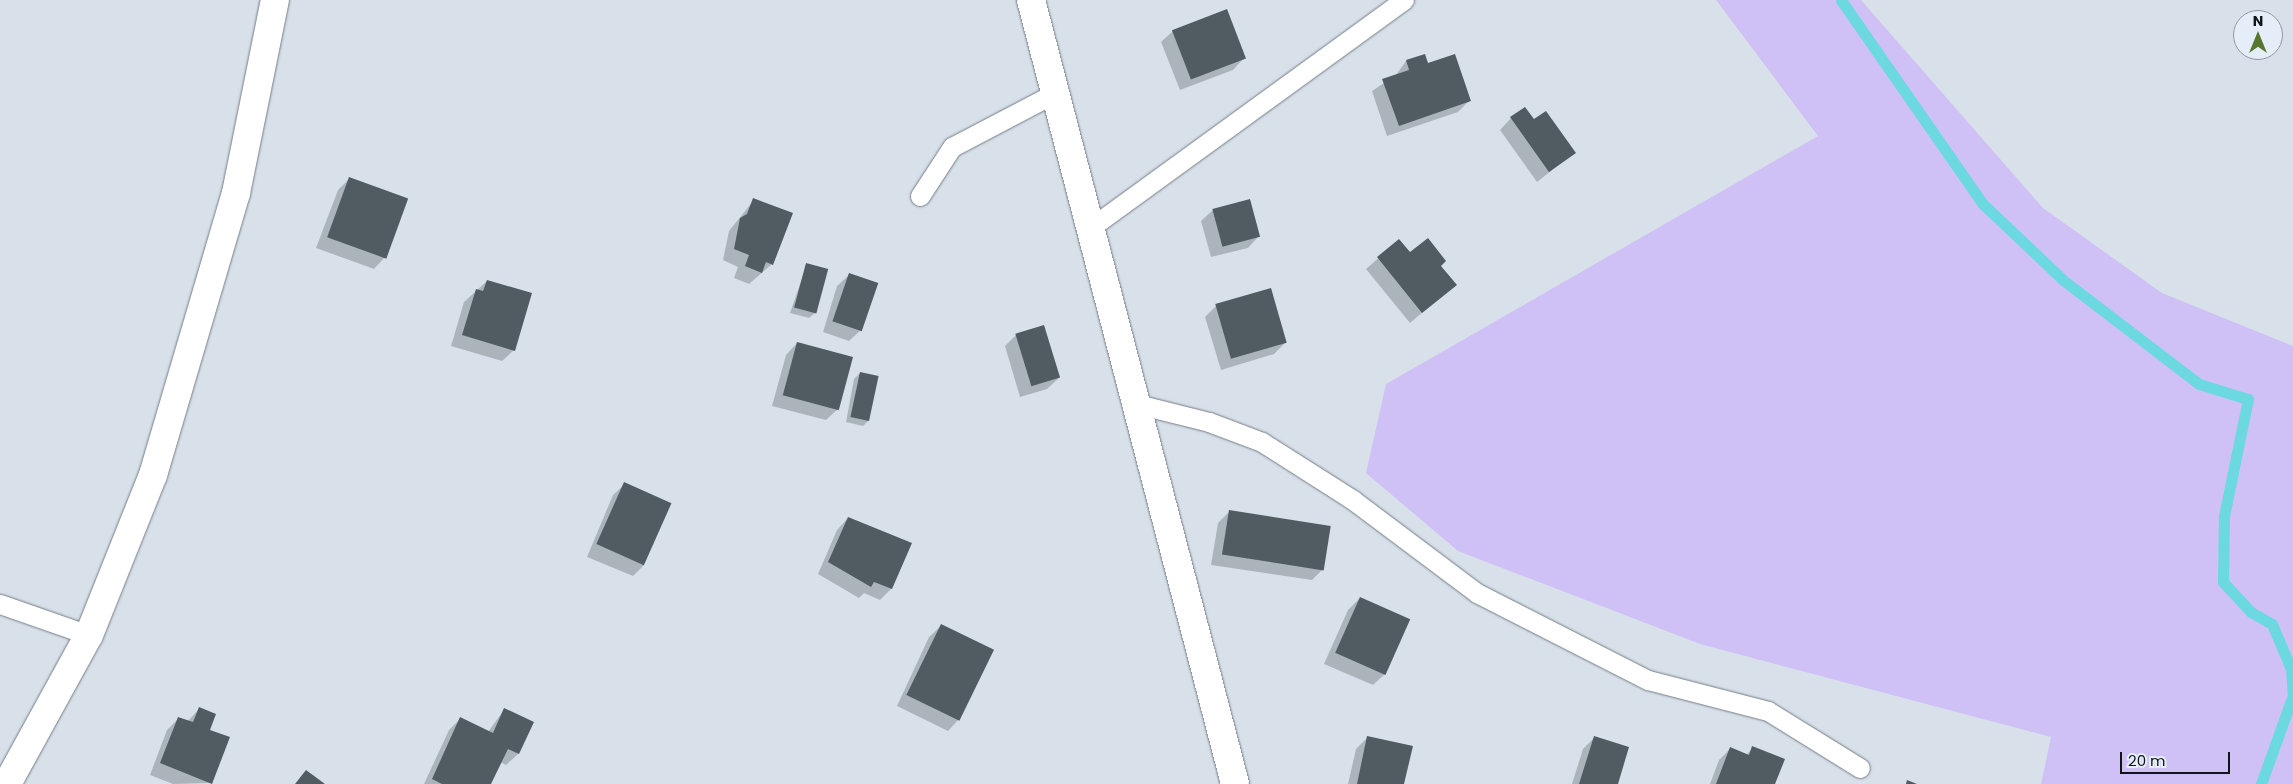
<!DOCTYPE html>
<style>
body{margin:0}
#map{position:relative;width:2293px;height:784px;overflow:hidden;background:#d8e1ea;font-family:Poppins,sans-serif}
div>[style]{position:absolute}
[style*='--x']{left:calc(var(--x)*1px);top:calc(var(--y)*1px);width:calc(var(--w)*1px);rotate:calc(var(--a)*1deg)}
.green>*{inset:0;background:#cfc1f6}
.shadow>*{inset:0;background:#0003}
.stream>*{height:11px;margin:-5.5px;padding:0 5.5px;transform-origin:5.5px;border-radius:5.5px;background:#6cd8df}
.building>*{inset:0;background:#505c61;transform-origin:0 0}
.roads{filter:drop-shadow(0 0 1px #757d85) drop-shadow(0 0 1px #757d85)}
.service>*{height:19px;margin:-9.5px;padding:0 9.5px;transform-origin:9.5px;border-radius:9.5px;background:#fff}
.minor>*{height:28px;margin:-14px;padding:0 14px;transform-origin:14px;border-radius:14px;background:#fff}
.secondary>*{height:28px;margin:-14px;padding:0 14px;transform-origin:14px;border-radius:14px;background:#fff}
span{translate:-50% -50%;white-space:nowrap;text-align:center;line-height:1.15;-webkit-text-stroke:5px #e5eef8;paint-order:stroke}
.north{position:absolute;left:2233px;top:10px;width:50px;height:50px;box-sizing:border-box;background:#e5eef8;border:1px solid #90979e;border-radius:50%;rotate:0deg;font-size:14px;font-weight:700;line-height:20px;text-align:center;color:#111418}
.north::after{content:'';display:block;margin:auto;width:18px;height:22px;background:#56772d;clip-path:polygon(50% 0,100% 100%,50% 72%,0 100%)}
.scale{position:absolute;left:2120px;top:752px;width:110px;height:22px;box-sizing:border-box;border:2px solid #111418;border-top:0;padding-left:6px;font-size:15px;line-height:18px;white-space:nowrap;color:#111418;-webkit-text-stroke:4px #e5eef8;paint-order:stroke}
</style>
<div id="map">
<div class="green">
<div style="clip-path:polygon(1716px 0,1861px 0,2043px 208px,2162px 293px,2293px 346px,2293px 784px,2041px 784px,2051px 737px,1700px 644px,1458px 551px,1366px 473px,1386px 384px,1818px 136px)"></div>
</div>
<div class="shadow">
<div style="clip-path:polygon(1173px 31px,1244px 58px,1233px 70px,1180px 90px,1161px 42px)"></div>
<div style="clip-path:polygon(1406px 61px,1427px 64px,1470px 100px,1458px 112px,1387px 136px,1372px 91px,1396px 75px)"></div>
<div style="clip-path:polygon(1511px 118px,1534px 121px,1574px 153px,1537px 182px,1500px 130px)"></div>
<div style="clip-path:polygon(349px 179px,385px 257px,374px 269px,316px 248px,338px 190px)"></div>
<div style="clip-path:polygon(754px 200px,772px 264px,749px 284px,734px 278px,738px 267px,723px 260px,729px 231px)"></div>
<div style="clip-path:polygon(1213px 210px,1259px 236px,1248px 248px,1211px 257px,1201px 221px)"></div>
<div style="clip-path:polygon(1399px 240px,1410px 254px,1440px 266px,1455px 285px,1410px 323px,1366px 269px)"></div>
<div style="clip-path:polygon(807px 264px,815px 313px,809px 318px,790px 313px)"></div>
<div style="clip-path:polygon(849px 275px,876px 284px,861px 330px,849px 341px,823px 332px,837px 286px)"></div>
<div style="clip-path:polygon(487px 281px,514px 350px,502px 361px,451px 346px,464px 302px)"></div>
<div style="clip-path:polygon(1216px 306px,1286px 342px,1274px 354px,1221px 370px,1205px 317px)"></div>
<div style="clip-path:polygon(1016px 335px,1059px 378px,1047px 389px,1020px 397px,1005px 346px)"></div>
<div style="clip-path:polygon(797px 343px,851px 358px,838px 409px,826px 420px,772px 406px,786px 355px)"></div>
<div style="clip-path:polygon(860px 373px,869px 420px,863px 426px,846px 422px,854px 379px)"></div>
<div style="clip-path:polygon(625px 484px,644px 565px,633px 576px,587px 557px,613px 495px)"></div>
<div style="clip-path:polygon(1229px 512px,1323px 569px,1312px 580px,1211px 565px,1218px 523px)"></div>
<div style="clip-path:polygon(848px 518px,910px 544px,891px 589px,880px 600px,864px 593px,859px 598px,818px 574px,837px 530px)"></div>
<div style="clip-path:polygon(1360px 598px,1385px 674px,1373px 685px,1324px 664px,1348px 610px)"></div>
<div style="clip-path:polygon(941px 626px,959px 719px,948px 731px,897px 706px,929px 637px)"></div>
<div style="clip-path:polygon(199px 709px,208px 730px,210px 783px,173px 784px,150px 775px,167px 730px,179px 718px,187px 722px)"></div>
<div style="clip-path:polygon(504px 710px,518px 754px,506px 765px,500px 762px,490px 784px,424px 784px,449px 730px,460px 719px,488px 732px)"></div>
<div style="clip-path:polygon(1367px 738px,1403px 784px,1348px 784px,1356px 749px)"></div>
<div style="clip-path:polygon(1594px 738px,1617px 784px,1572px 784px,1583px 749px)"></div>
<div style="clip-path:polygon(1753px 748px,1774px 784px,1710px 784px,1719px 760px,1730px 749px,1746px 755px)"></div>
</div>
<div class="stream">
<div style="--x:1841;--y:0;--w:249;--a:55.2"></div>
<div style="--x:1983;--y:204;--w:110;--a:43.5"></div>
<div style="--x:2063;--y:280;--w:171;--a:37.4"></div>
<div style="--x:2199;--y:384;--w:51;--a:17"></div>
<div style="--x:2248;--y:399;--w:119;--a:101.6"></div>
<div style="--x:2224;--y:516;--w:66;--a:90.9"></div>
<div style="--x:2223;--y:582;--w:41;--a:47"></div>
<div style="--x:2251;--y:612;--w:24;--a:30"></div>
<div style="--x:2272;--y:624;--w:49;--a:67.1"></div>
<div style="--x:2291;--y:669;--w:26;--a:86"></div>
<div style="--x:2293;--y:695;--w:95;--a:109.8"></div>
</div>
<div class="building">
<div style="left:1227px;top:9px;width:53px;height:59px;rotate:69deg"></div>
<div style="clip-path:polygon(1425px 54px,1428px 63px,1455px 54px,1471px 101px,1399px 126px,1382px 79px,1409px 70px,1406px 60px)"></div>
<div style="clip-path:polygon(1525px 107px,1534px 119px,1546px 111px,1576px 153px,1549px 172px,1510px 117px)"></div>
<div style="left:349px;top:177px;width:63px;height:64px;rotate:20deg"></div>
<div style="clip-path:polygon(753px 198px,793px 213px,773px 265px,766px 262px,762px 273px,745px 266px,749px 255px,734px 249px,740px 218px,747px 214px)"></div>
<div style="left:1250px;top:199px;width:39px;height:39px;rotate:75deg"></div>
<div style="clip-path:polygon(1428px 238px,1446px 261px,1441px 266px,1457px 285px,1422px 313px,1377px 257px,1399px 239px,1410px 252px)"></div>
<div style="left:806px;top:263px;width:23px;height:46px;rotate:15deg"></div>
<div style="left:849px;top:273px;width:31px;height:51px;rotate:19deg"></div>
<div style="clip-path:polygon(487px 280px,532px 293px,515px 351px,462px 335px,476px 289px,483px 291px)"></div>
<div style="left:1271px;top:288px;width:57px;height:58px;rotate:74deg"></div>
<div style="left:1044px;top:325px;width:55px;height:30px;rotate:73deg"></div>
<div style="left:797px;top:342px;width:58px;height:55px;rotate:15deg"></div>
<div style="left:860px;top:372px;width:19px;height:46px;rotate:12deg"></div>
<div style="left:624px;top:482px;width:52px;height:68px;rotate:24deg"></div>
<div style="left:1229px;top:510px;width:103px;height:45px;rotate:9deg"></div>
<div style="clip-path:polygon(848px 517px,912px 543px,892px 589px,874px 582px,871px 587px,828px 562px)"></div>
<div style="left:1360px;top:597px;width:55px;height:61px;rotate:24deg"></div>
<div style="left:941px;top:624px;width:59px;height:79px;rotate:26deg"></div>
<div style="clip-path:polygon(199px 707px,216px 714px,210px 730px,230px 737px,212px 784px,160px 763px,178px 717px,193px 722px)"></div>
<div style="clip-path:polygon(504px 708px,534px 722px,519px 754px,508px 749px,491px 784px,442px 784px,432px 779px,460px 717px,493px 733px)"></div>
<div style="clip-path:polygon(1367px 736px,1413px 746px,1404px 784px,1357px 784px)"></div>
<div style="clip-path:polygon(1594px 736px,1629px 747px,1618px 784px,1579px 784px)"></div>
<div style="clip-path:polygon(1752px 746px,1785px 759px,1775px 784px,1716px 784px,1730px 747px,1749px 755px)"></div>
<div style="clip-path:polygon(306px 770px,325px 784px,295px 784px)"></div>
<div style="clip-path:polygon(1907px 780px,1917px 784px,1906px 784px)"></div>
</div>
<div class="roads">
<div class="service">
<div style="--x:920;--y:196;--w:59;--a:-56.9"></div>
<div style="--x:952;--y:147;--w:116;--a:-27.7"></div>
<div style="--x:1090;--y:228;--w:388;--a:-36"></div>
<div style="--x:1133;--y:403;--w:78;--a:14"></div>
<div style="--x:1209;--y:422;--w:57;--a:20.7"></div>
<div style="--x:1262;--y:442;--w:108;--a:32.5"></div>
<div style="--x:1353;--y:500;--w:155;--a:36.9"></div>
<div style="--x:1477;--y:593;--w:192;--a:27"></div>
<div style="--x:1648;--y:680;--w:124;--a:14.5"></div>
<div style="--x:1768;--y:711;--w:108;--a:31.8"></div>
<div style="--x:0;--y:604;--w:94;--a:19.2"></div>
</div>
<div class="minor">
<div style="--x:7;--y:784;--w:170;--a:-61.2"></div>
<div style="--x:89;--y:635;--w:172;--a:-68.2"></div>
<div style="--x:153;--y:475;--w:294;--a:-73.6"></div>
<div style="--x:236;--y:193;--w:197;--a:-78.6"></div>
</div>
<div class="secondary">
<div style="--x:1031;--y:0;--w:810;--a:75.41"></div>
</div>
</div>
<div class="north">N</div>
<div class="scale">20 m</div>
</div>
